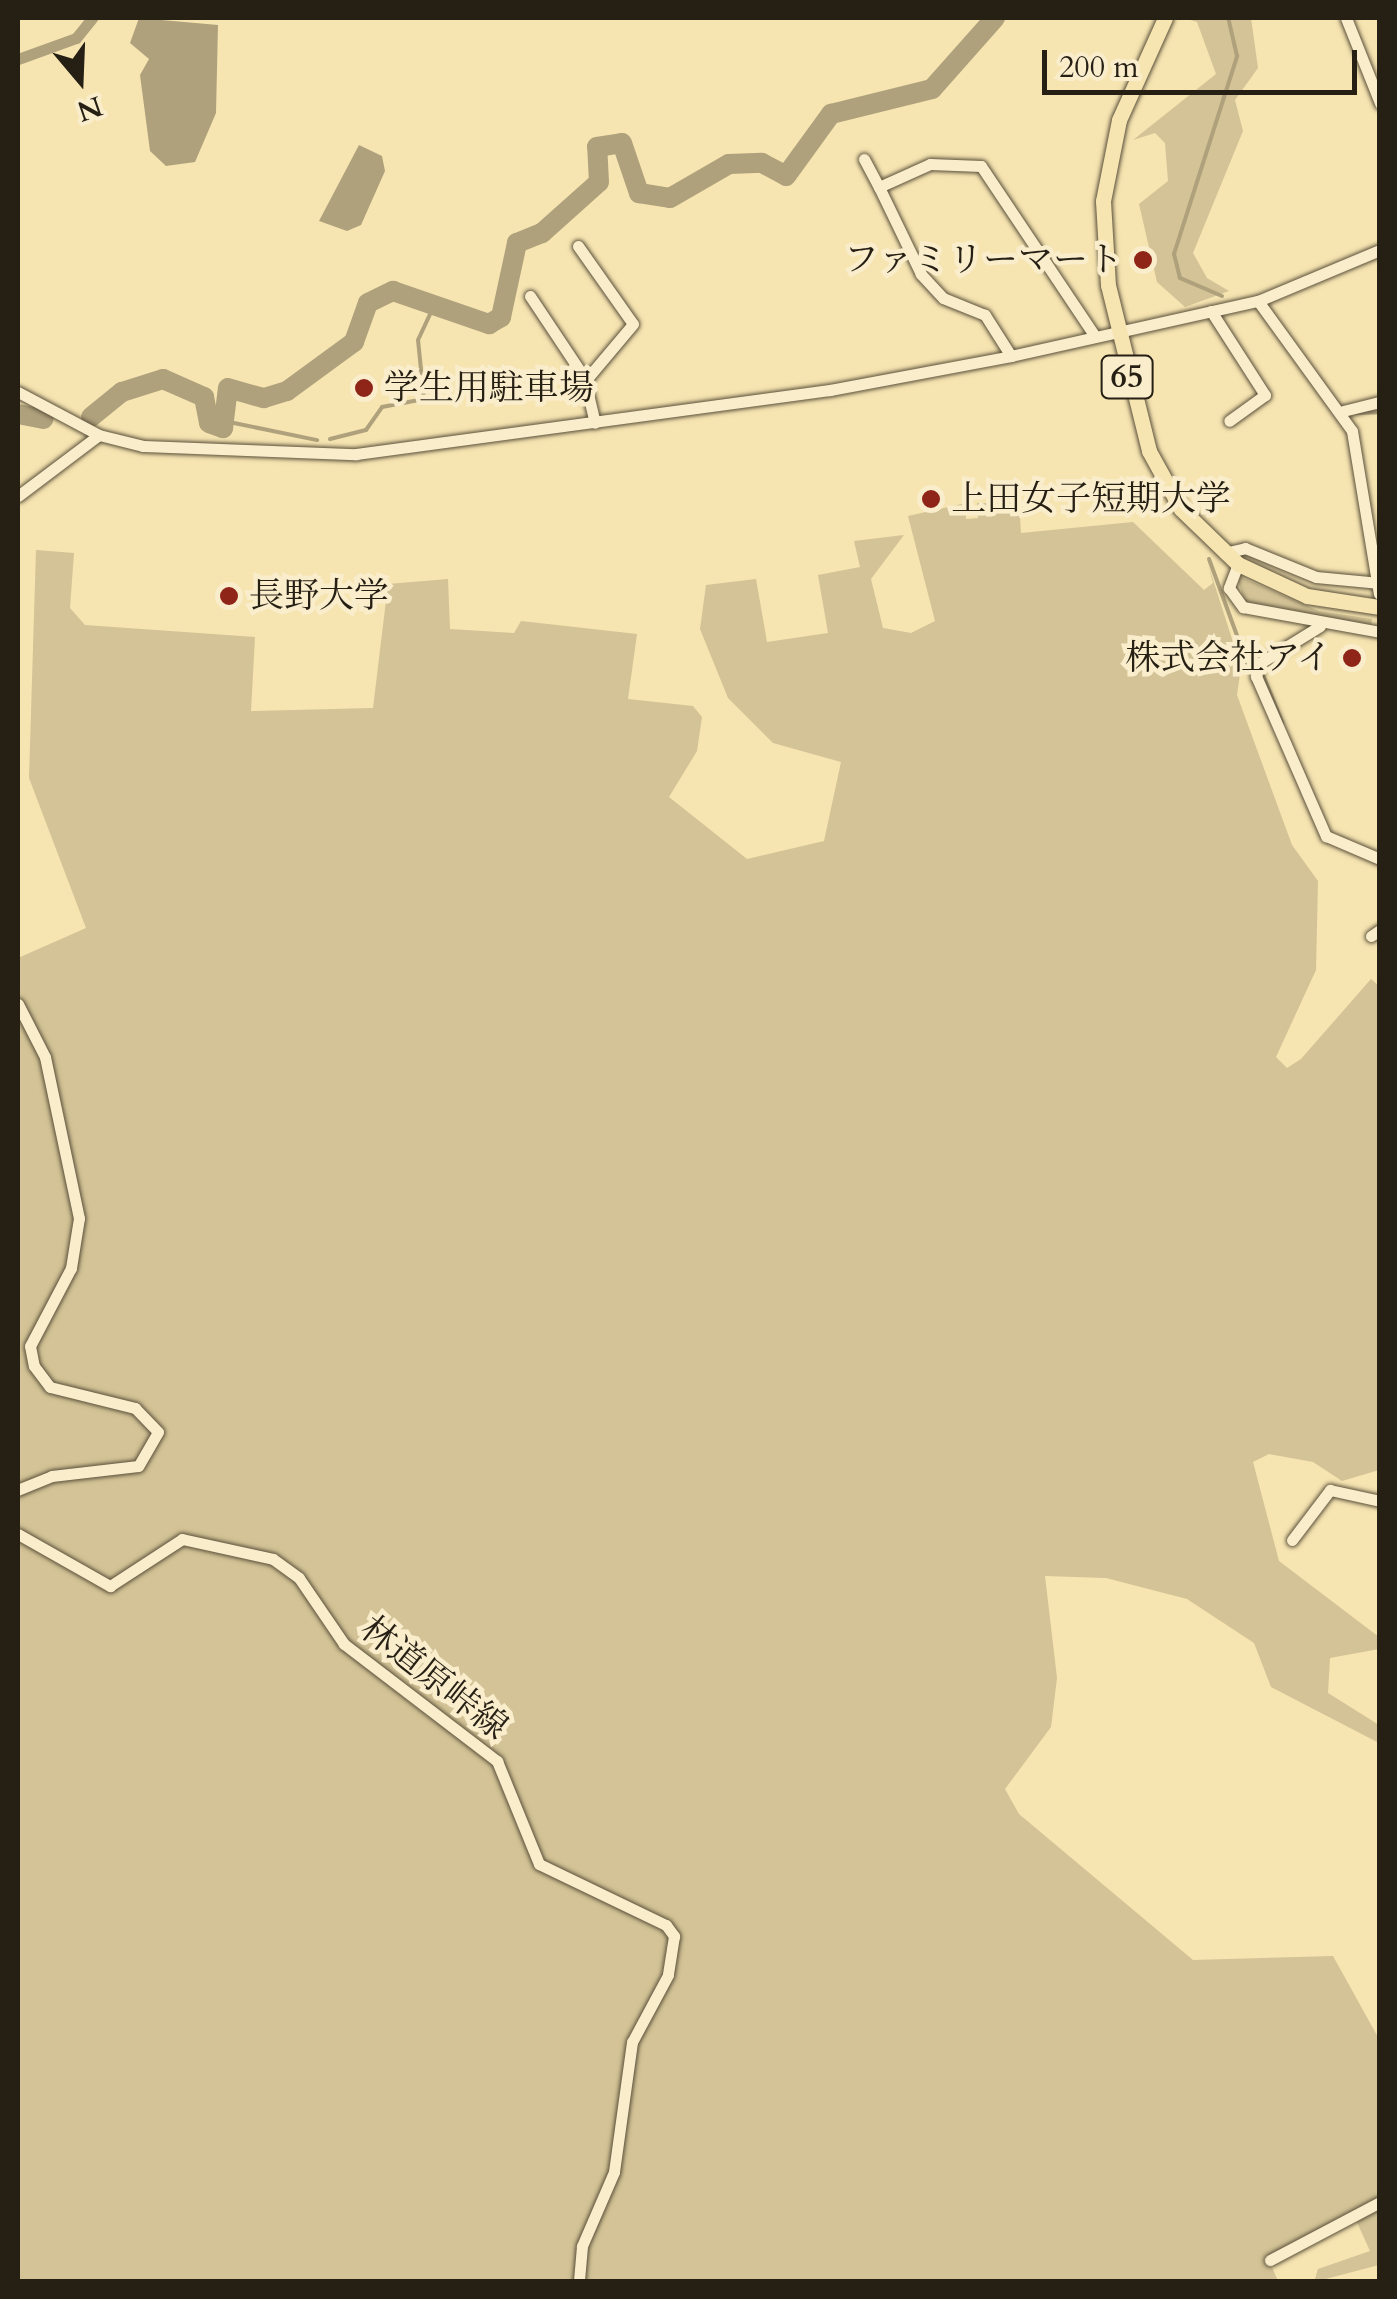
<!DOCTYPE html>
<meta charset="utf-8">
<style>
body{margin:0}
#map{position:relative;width:1397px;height:2299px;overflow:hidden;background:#f6e4b1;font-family:Cardo,"Noto Serif JP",serif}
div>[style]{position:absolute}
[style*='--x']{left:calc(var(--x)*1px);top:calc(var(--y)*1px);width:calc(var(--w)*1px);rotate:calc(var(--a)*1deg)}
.green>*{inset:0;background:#d3c396}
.water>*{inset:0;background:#afa17c}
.stream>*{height:4px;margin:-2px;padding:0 2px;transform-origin:2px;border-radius:2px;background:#afa17c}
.canal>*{height:11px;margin:-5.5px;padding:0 5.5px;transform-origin:5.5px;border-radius:5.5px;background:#afa17c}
.river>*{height:20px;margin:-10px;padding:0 10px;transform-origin:10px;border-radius:10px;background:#afa17c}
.roads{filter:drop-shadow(0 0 2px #5a503b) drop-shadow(0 0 2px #5a503b)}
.minor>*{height:11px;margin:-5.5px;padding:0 5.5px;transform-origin:5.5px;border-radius:5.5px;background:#f9edcc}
.major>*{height:15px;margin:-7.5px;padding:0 7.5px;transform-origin:7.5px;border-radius:7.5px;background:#f6e4b1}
.dots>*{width:28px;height:28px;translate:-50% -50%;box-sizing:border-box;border:5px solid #f9edcc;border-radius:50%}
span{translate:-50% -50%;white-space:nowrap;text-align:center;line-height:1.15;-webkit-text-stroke:9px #f9edcc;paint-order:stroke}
.shield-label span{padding:2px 8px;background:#f9edcc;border:2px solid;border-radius:8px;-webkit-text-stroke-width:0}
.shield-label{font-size:32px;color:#261f14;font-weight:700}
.poi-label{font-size:35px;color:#261f14}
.right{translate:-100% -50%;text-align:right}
.left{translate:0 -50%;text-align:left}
.street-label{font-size:35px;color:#261f14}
.frame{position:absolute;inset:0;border:20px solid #261f14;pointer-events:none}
.north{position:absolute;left:30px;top:30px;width:100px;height:100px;-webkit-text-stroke:8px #f9edcc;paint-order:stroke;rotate:161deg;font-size:28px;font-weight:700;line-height:40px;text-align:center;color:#261f14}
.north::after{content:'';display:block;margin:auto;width:35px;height:45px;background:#261f14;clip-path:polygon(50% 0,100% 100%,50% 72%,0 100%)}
.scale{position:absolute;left:1042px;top:50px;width:315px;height:45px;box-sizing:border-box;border:5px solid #261f14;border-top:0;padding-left:12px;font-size:30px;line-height:35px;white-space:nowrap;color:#261f14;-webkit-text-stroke:8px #f9edcc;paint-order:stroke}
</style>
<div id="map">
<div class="green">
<div style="clip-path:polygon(1184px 18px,1251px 18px,1258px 68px,1235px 100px,1243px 131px,1193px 253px,1207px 278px,1229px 291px,1185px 307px,1157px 282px,1139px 204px,1168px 181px,1165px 143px,1155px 133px,1133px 140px,1216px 74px,1197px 22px)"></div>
<div style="clip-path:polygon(966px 503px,966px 519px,978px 518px,977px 503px,1019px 503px,1021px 533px,1133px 522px,1204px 590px,1213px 583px,1208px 564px,1241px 667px,1237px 695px,1292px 845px,1318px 881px,1316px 970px,1276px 1057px,1287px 1068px,1301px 1059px,1371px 979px,1379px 986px,1379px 1470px,1342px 1481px,1313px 1462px,1269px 1454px,1253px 1462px,1279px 1561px,1379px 1637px,1379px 1649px,1330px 1658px,1328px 1693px,1379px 1725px,1379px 1743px,1271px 1687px,1254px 1643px,1187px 1599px,1106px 1578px,1045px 1576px,1057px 1678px,1051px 1727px,1005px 1789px,1019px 1814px,1193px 1960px,1333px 1956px,1379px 2039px,1379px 2197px,1268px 2258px,1278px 2281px,18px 2281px,18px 958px,86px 928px,29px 778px,36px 550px,74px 553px,70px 608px,85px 625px,255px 637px,251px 711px,373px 708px,388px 584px,448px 579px,450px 629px,514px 633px,521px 621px,637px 634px,628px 699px,693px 706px,702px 717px,697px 751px,669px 797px,747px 859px,824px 841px,841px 762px,773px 743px,728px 698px,700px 629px,706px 585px,756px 579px,767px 642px,828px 633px,818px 575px,860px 567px,854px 541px,904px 535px,871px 579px,883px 628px,911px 633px,935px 621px,908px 516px)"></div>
<div style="clip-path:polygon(1236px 575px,1319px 611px,1372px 619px,1371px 625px,1245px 602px)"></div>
<div style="clip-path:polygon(1379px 2206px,1379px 2265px,1314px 2282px,1318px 2269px,1370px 2251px,1355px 2218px)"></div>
</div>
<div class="water">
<div style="clip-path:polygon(139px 18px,218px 25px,216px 113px,195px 162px,166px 166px,150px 151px,140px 75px,149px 59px,130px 43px)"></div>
<div style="clip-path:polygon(359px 145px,382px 156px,385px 171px,361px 225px,347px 231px,319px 221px)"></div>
</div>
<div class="stream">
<div style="--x:1222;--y:296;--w:46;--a:-156.8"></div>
<div style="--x:1180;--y:278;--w:25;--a:-104"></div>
<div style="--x:1174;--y:254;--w:208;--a:-72.3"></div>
<div style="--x:1237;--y:56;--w:39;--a:-103"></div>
<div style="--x:1355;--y:413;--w:25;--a:-2"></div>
<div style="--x:229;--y:422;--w:90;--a:11.6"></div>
<div style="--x:330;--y:439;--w:37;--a:-14"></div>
<div style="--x:366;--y:430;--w:28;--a:-55"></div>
<div style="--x:382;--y:407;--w:43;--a:-10.8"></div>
<div style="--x:424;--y:399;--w:59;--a:-95.8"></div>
<div style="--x:418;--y:340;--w:38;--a:-65"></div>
<div style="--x:1209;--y:559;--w:111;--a:69.9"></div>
<div style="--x:1263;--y:675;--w:51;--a:68"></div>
</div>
<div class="canal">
<div style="--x:18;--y:59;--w:62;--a:-19.9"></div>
<div style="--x:76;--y:38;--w:26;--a:-51"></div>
</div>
<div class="river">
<div style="--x:18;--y:414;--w:26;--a:11"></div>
<div style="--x:91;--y:417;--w:40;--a:-39"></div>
<div style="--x:122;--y:392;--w:43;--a:-17.6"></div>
<div style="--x:163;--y:379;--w:45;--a:23.7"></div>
<div style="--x:204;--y:397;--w:26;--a:79"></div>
<div style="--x:209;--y:423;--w:15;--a:20"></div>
<div style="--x:223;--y:428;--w:40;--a:-82.9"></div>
<div style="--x:228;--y:388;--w:37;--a:16"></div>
<div style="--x:264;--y:398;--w:24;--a:-17"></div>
<div style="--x:287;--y:391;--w:83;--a:-36.2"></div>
<div style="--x:354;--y:342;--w:41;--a:-70.3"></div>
<div style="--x:368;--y:303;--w:28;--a:-26"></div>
<div style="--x:393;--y:291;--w:102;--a:19"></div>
<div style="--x:489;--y:324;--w:14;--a:-30"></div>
<div style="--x:501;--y:317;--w:76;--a:-77.8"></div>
<div style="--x:517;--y:243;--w:27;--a:-22"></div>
<div style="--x:542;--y:233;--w:76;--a:-41.8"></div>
<div style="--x:599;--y:182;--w:35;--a:-93"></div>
<div style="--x:597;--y:147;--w:25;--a:-9"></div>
<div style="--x:622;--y:143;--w:53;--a:71.2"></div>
<div style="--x:639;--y:193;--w:31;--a:9"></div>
<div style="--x:670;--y:198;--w:68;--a:-30"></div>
<div style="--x:729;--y:164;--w:33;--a:-2"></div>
<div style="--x:762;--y:163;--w:27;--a:28"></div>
<div style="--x:786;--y:176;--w:77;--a:-54"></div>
<div style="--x:831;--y:114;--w:104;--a:-13.9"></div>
<div style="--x:932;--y:89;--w:95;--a:-48.4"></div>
</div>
<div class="roads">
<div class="minor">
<div style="--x:1346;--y:18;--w:92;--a:68.2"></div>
<div style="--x:864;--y:159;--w:32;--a:62"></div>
<div style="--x:578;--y:246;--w:95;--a:54.8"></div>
<div style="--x:633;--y:324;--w:75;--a:130.1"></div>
<div style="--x:530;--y:296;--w:97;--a:56.3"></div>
<div style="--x:584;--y:377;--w:47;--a:76.6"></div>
<div style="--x:1258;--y:301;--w:160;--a:54.1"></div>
<div style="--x:1352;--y:431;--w:165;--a:80.6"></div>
<div style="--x:1211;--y:311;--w:100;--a:57.3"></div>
<div style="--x:1265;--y:395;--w:44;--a:144.2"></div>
<div style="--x:1011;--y:356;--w:49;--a:-122.4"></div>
<div style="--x:985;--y:315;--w:45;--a:-158"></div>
<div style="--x:943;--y:298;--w:33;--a:-133"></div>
<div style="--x:921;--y:274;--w:97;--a:-115.8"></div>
<div style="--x:879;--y:187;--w:56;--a:-24.3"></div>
<div style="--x:930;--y:164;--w:51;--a:2.2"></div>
<div style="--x:981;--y:166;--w:205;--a:56.2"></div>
<div style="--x:18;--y:392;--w:92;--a:28"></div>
<div style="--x:99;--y:435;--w:45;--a:14"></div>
<div style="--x:143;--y:446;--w:213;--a:2.2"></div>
<div style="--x:356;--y:454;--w:478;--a:-7.7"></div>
<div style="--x:830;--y:390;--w:184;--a:-10.6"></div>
<div style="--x:1011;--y:356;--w:253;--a:-12.6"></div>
<div style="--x:1258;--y:301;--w:132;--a:-22.7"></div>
<div style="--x:1343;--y:411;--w:38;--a:-14"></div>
<div style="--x:18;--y:496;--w:101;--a:-37"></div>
<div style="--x:1224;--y:553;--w:22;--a:-13"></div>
<div style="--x:1245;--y:548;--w:77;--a:22.2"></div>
<div style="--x:1316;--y:577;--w:64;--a:5.4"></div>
<div style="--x:1238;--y:564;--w:26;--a:111"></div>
<div style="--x:1229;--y:588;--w:24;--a:54"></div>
<div style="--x:1243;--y:607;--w:139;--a:10.3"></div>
<div style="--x:1320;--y:626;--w:70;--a:148.3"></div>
<div style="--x:1260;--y:663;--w:14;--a:107"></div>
<div style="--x:1256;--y:676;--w:175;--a:66.4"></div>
<div style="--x:1326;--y:836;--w:59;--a:23.1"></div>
<div style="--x:1371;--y:936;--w:11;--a:-34"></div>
<div style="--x:18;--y:1004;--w:59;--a:63"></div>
<div style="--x:45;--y:1057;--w:165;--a:78.1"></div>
<div style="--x:79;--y:1218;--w:51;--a:99.1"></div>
<div style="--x:71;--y:1268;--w:88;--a:117.7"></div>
<div style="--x:30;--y:1346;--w:20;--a:79"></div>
<div style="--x:34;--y:1366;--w:26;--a:53"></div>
<div style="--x:50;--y:1387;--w:88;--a:13.9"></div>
<div style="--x:135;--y:1408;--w:33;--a:46"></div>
<div style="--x:158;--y:1432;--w:39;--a:120"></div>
<div style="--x:138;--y:1466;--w:87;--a:173.4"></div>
<div style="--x:52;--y:1476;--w:37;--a:158"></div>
<div style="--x:18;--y:1534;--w:106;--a:29.5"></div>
<div style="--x:110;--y:1586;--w:86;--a:-33.1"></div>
<div style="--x:182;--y:1539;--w:93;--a:12.4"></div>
<div style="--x:273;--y:1559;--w:32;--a:36"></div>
<div style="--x:299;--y:1578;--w:80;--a:55.7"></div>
<div style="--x:344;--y:1644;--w:193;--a:37.4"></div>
<div style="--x:497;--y:1761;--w:111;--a:67.8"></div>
<div style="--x:539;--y:1864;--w:141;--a:25.7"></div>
<div style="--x:666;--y:1925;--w:14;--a:54"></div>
<div style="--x:674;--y:1936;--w:39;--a:99"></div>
<div style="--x:668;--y:1975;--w:76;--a:118.2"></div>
<div style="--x:632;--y:2042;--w:131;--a:97.9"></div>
<div style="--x:614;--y:2172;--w:81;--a:113.4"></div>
<div style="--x:582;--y:2246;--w:36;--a:95"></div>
<div style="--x:1292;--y:1540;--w:63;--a:-52.8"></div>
<div style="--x:1330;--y:1490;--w:51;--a:12.4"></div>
<div style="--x:1270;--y:2260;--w:124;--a:-27.8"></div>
</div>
<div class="major">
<div style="--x:1165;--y:18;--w:112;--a:114.3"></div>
<div style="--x:1119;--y:120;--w:83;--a:101.2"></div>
<div style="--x:1103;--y:201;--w:84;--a:86.6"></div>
<div style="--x:1108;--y:285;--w:171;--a:76.1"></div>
<div style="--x:1149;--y:451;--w:66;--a:61.1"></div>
<div style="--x:1181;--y:509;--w:79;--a:44"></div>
<div style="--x:1238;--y:564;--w:76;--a:24.9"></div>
<div style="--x:1307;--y:596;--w:74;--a:8.6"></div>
</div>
</div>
<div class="dots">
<div style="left:1143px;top:260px;background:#8f2418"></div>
<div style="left:364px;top:388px;background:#8f2418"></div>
<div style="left:931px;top:499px;background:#8f2418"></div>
<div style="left:229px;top:596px;background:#8f2418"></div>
<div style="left:1352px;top:658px;background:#8f2418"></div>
</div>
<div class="shield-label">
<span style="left:1127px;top:377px">65</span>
</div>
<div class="poi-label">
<span class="right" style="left:1123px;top:260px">ファミリーマート</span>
<span class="left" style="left:384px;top:388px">学生用駐車場</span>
<span class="left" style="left:951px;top:499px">上田女子短期大学</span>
<span class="left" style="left:249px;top:596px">長野大学</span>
<span class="right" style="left:1332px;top:658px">株式会社アイ</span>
</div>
<div class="street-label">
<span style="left:434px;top:1678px;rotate:38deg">林道原峠線</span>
</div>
<div class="frame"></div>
<div class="north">N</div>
<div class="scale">200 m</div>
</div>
